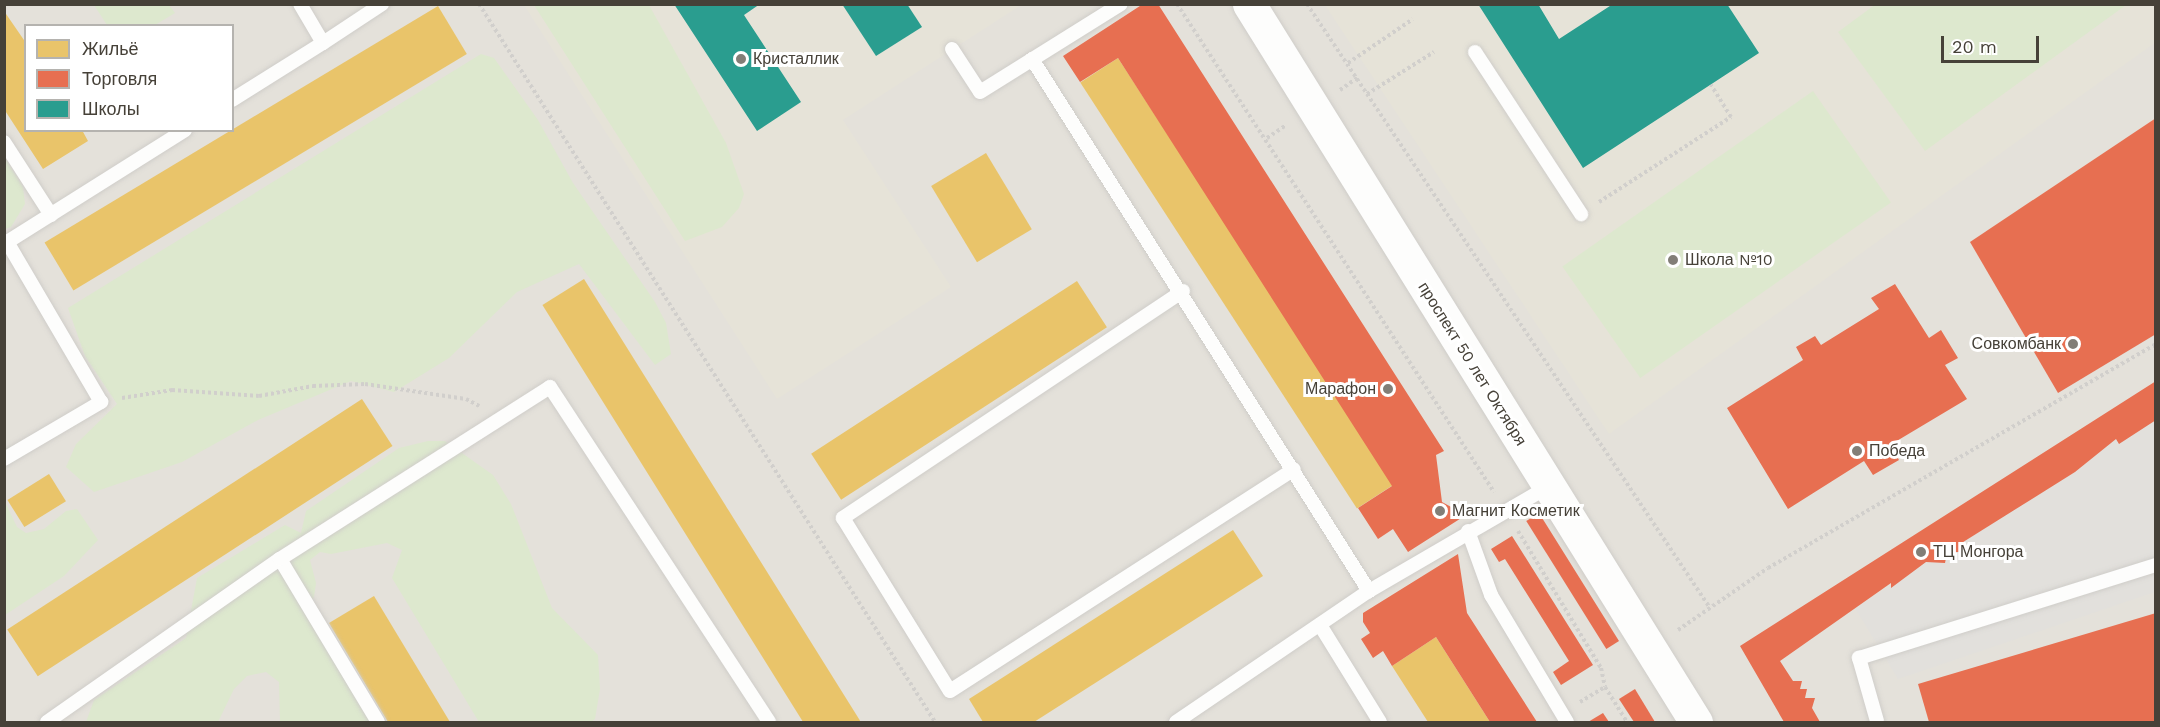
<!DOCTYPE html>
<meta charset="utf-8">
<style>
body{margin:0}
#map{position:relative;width:2160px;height:727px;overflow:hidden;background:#f1efeb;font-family:"Work Sans",sans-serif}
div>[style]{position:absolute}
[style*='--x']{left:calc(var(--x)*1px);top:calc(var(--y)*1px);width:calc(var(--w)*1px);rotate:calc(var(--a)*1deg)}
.residential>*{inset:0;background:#e4e1da}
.education>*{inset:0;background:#e6e3d8}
.green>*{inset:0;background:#dde8ce;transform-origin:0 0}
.parking>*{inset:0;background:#e2e0dc}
.homes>*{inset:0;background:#e9c46a;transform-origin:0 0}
.shops>*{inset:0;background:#e76f51;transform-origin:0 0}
.schools>*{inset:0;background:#2a9d8f}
.path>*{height:4px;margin-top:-2px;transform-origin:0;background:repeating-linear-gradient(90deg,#d1cfcc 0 3px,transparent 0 6px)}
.roads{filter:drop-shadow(0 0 2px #cfcdc9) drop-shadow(0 0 2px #cfcdc9)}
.service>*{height:14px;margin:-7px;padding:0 7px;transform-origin:7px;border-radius:7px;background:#fdfdfc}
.tertiary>*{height:33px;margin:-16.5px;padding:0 16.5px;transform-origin:16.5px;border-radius:16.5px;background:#fdfdfc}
.dots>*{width:16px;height:16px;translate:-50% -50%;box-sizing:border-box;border:3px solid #fff;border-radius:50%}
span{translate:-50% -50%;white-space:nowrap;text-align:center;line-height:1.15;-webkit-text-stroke:6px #fff;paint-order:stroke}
.poi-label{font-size:16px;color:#464138}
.left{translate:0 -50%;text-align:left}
.right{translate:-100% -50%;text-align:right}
.street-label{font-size:16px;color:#464138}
.frame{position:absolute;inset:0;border:6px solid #464138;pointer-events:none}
.legend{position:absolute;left:24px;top:24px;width:210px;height:108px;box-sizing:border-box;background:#fff;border:2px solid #b5b3af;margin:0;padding:8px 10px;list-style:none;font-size:18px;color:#464138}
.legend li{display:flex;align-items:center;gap:12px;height:30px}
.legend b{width:30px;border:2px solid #b5b3af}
.scale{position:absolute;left:1941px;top:36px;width:98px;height:27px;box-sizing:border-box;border:3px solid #464138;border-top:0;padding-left:8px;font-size:18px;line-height:21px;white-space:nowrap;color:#464138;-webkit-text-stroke:4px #fff;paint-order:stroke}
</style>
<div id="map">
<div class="residential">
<div style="clip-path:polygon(evenodd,5px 5px,2155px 5px,2155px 722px,5px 722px,5px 5px,26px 26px,232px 26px,232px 130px,26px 130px,26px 26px)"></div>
</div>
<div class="education">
<div style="clip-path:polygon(2155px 4px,2156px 42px,1609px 434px,1325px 5px)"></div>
<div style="clip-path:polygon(524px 5px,1021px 5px,843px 120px,951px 287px,777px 399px)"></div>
</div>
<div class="green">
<div style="clip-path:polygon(1876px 4px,2126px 4px,2126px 5px,1925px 151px,1838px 32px)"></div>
<div style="clip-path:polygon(94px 5px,169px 5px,175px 13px,155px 25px,107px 25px)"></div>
<div style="clip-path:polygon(534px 5px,649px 5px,726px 143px,744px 194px,739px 208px,722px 227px,685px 241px)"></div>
<div style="clip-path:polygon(481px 54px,494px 58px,538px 120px,573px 183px,655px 302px,666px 323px,671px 354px,655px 365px,579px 264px,517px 292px,449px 358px,394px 392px,351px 381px,258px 420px,182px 462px,94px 492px,66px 467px,76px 444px,117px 404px,85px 356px,68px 308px)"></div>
<div style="left:1813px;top:91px;width:136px;height:306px;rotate:55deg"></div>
<div style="clip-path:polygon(5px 158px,23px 187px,25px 204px,11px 227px,5px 229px)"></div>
<div style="clip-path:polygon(428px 441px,445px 441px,493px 475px,511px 504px,552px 608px,598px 655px,600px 689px,595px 719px,591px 722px,479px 722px,392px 578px,402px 550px,387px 543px,331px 554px,320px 552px,310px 560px,316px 583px,314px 597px,306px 610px,372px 722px,280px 722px,279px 682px,266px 672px,247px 676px,234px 689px,218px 722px,86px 722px,94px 700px,186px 638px,197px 578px,285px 525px,301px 533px,306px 511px,399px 448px)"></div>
<div style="clip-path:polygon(5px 502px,17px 527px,26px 533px,44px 529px,66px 511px,77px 509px,98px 540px,64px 576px,5px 615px)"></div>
</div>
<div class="parking">
<div style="clip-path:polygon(2155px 415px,2155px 592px,1898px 679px,1855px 608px)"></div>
</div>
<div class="homes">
<div style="left:438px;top:6px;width:56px;height:459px;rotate:59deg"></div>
<div style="clip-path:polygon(4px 11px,26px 43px,26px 130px,82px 130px,88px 141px,43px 169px,4px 109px)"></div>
<div style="left:1118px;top:58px;width:508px;height:45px;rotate:57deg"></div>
<div style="left:986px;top:153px;width:89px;height:64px;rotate:59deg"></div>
<div style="left:584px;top:279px;width:521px;height:49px;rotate:58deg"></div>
<div style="left:1077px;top:281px;width:55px;height:317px;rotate:57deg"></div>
<div style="left:362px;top:399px;width:56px;height:423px;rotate:57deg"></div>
<div style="left:49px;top:474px;width:32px;height:49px;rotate:58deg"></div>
<div style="clip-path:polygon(1233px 530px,1263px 576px,1034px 722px,983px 722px,969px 699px)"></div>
<div style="clip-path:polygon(374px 596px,450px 722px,388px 722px,329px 623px)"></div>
<div style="clip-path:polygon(1436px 637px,1490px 722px,1428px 722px,1392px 666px)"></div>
</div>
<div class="shops">
<div style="clip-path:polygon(1143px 4px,1158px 4px,1444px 451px,1436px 455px,1442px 502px,1466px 515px,1408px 552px,1393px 529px,1378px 539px,1358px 508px,1392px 486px,1118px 58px,1080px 82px,1063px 56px)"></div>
<div style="clip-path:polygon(2156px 118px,2156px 334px,2058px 393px,1970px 242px)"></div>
<div style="clip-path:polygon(1895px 284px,1929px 338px,1941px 330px,1958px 358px,1945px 365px,1967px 399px,1890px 445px,1899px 460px,1873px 475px,1864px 461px,1788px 509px,1727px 408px,1803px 360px,1796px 347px,1815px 336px,1821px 345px,1879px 309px,1871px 298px)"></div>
<div style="clip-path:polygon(2156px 381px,2156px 420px,2119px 444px,2116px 439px,2075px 472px,1960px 544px,1961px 552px,1954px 552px,1955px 557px,1946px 558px,1945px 563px,1926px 562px,1891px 588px,1891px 583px,1780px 661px,1793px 681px,1802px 681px,1800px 689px,1807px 689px,1805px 698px,1815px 698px,1812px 708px,1820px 722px,1784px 722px,1740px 646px)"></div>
<div style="left:1539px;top:513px;width:151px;height:15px;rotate:58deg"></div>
<div style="clip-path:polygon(1512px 536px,1593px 665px,1561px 685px,1553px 672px,1569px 661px,1505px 559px,1499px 562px,1491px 549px)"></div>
<div style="clip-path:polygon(1458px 554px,1467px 613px,1537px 722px,1490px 722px,1436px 637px,1392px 666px,1383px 651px,1373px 658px,1361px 639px,1370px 633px,1363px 622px,1363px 613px)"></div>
<div style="clip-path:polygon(2156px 613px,2156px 722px,1929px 722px,1918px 684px)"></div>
<div style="clip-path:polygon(1635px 689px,1655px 722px,1634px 722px,1619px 699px)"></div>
<div style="clip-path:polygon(1603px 713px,1609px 722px,1588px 722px)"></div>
</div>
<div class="schools">
<div style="clip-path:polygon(674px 4px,760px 4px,744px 15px,801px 102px,757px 131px)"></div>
<div style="clip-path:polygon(842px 4px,907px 4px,922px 27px,876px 56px)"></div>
<div style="clip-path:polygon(1478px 4px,1538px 4px,1559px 39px,1613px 4px,1727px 4px,1759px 53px,1583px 168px)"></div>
</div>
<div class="path">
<div style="--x:479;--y:4;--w:851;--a:57.58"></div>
<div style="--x:1177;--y:4;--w:582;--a:56.99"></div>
<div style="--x:1307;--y:4;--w:726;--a:56.29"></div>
<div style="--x:1348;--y:63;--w:78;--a:-34.1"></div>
<div style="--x:1340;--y:90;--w:21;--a:-35"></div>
<div style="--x:1367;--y:94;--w:79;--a:-32.1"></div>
<div style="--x:1267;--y:138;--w:23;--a:-34"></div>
<div style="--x:1599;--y:202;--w:157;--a:-32.8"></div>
<div style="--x:1731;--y:117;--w:38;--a:-122"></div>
<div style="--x:122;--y:398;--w:51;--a:-9.1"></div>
<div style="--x:172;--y:390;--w:87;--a:3.9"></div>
<div style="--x:259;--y:396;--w:55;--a:-10.5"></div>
<div style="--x:313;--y:386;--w:52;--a:-2.2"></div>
<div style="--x:365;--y:384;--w:102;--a:8.4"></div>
<div style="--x:466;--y:399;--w:15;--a:28"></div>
<div style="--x:1518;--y:531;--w:160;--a:58.8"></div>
<div style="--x:1601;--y:668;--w:19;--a:78"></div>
<div style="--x:1605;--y:687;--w:41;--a:57.8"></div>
<div style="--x:1678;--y:630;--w:109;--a:-34.6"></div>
<div style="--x:1768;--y:568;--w:448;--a:-30"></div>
<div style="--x:1580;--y:702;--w:29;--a:-31"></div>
</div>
<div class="roads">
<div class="service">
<div style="--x:323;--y:43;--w:71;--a:-33.5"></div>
<div style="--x:952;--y:49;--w:51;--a:56.9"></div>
<div style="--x:980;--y:92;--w:166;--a:-32"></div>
<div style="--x:1475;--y:52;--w:194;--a:56.8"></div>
<div style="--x:1032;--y:59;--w:630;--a:57.65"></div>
<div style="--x:232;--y:100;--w:107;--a:-32.1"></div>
<div style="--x:323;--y:43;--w:45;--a:-120.5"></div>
<div style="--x:4;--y:142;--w:87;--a:57.2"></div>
<div style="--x:4;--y:244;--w:214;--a:-32.2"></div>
<div style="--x:1183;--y:291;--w:409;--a:146.3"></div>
<div style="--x:843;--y:518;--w:203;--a:58.3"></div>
<div style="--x:950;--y:691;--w:409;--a:-32.8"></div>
<div style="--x:4;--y:459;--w:113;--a:-30.4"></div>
<div style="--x:101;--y:402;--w:186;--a:-120.4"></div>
<div style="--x:1468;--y:531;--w:68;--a:70.2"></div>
<div style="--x:1491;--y:595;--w:148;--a:59.1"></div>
<div style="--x:280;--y:559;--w:190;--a:59"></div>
<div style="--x:1320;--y:625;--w:114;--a:58.3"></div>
<div style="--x:1877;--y:721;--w:66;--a:-105.9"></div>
<div style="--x:1859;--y:658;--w:311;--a:-17.4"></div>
<div style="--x:47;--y:722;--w:284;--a:-35"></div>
<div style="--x:280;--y:559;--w:320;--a:-32.5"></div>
<div style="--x:550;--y:387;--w:400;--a:56.8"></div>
<div style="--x:1176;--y:722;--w:233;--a:-34.2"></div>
<div style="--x:1369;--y:591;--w:207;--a:-30.2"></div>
</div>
<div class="tertiary">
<div style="--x:1249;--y:4;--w:846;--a:58.1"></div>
</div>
</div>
<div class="dots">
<div style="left:741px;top:59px;background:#827e77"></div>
<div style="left:1673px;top:260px;background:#827e77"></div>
<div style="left:2073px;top:344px;background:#827e77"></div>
<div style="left:1388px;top:389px;background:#827e77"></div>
<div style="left:1857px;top:451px;background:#827e77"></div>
<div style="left:1440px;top:511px;background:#827e77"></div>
<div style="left:1921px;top:552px;background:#827e77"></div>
</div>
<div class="poi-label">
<span class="left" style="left:753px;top:59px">Кристаллик</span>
<span class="left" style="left:1685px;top:260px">Школа №10</span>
<span class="right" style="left:2061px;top:344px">Совкомбанк</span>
<span class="right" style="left:1376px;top:389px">Марафон</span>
<span class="left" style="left:1869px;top:451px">Победа</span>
<span class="left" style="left:1452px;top:511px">Магнит Косметик</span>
<span class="left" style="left:1933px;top:552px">ТЦ Монгора</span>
</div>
<div class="street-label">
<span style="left:1472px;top:364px;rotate:58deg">проспект 50 лет Октября</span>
</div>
<div class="frame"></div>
<ul class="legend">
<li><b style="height:16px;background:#e9c46a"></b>Жильё</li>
<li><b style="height:16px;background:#e76f51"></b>Торговля</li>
<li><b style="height:16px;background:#2a9d8f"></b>Школы</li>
</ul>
<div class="scale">20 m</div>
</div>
